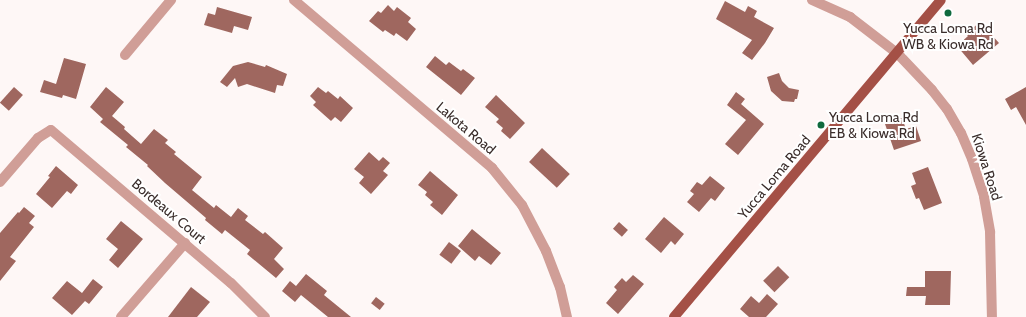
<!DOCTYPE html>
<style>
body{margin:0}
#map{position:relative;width:1026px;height:317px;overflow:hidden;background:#fef7f6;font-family:Cabin,sans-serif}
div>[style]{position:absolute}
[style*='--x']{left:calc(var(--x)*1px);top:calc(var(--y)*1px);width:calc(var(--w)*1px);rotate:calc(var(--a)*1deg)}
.building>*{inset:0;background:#9f675f;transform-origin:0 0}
.minor>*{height:10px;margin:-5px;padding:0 5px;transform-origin:5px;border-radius:5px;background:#d09e97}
.major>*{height:10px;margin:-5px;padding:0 5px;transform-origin:5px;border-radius:5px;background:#a45046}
.dots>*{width:11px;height:11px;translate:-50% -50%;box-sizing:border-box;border:2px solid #fff;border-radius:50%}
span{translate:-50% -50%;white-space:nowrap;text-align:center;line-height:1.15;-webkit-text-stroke:4px #fff;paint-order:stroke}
.poi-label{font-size:14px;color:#3a2d2b}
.left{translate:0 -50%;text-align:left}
.street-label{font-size:14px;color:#3a2d2b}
</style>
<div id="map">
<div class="building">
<div style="clip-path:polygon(725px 1px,745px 12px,748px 6px,757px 11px,754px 17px,774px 28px,765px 43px,752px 60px,742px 53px,752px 40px,716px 19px)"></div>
<div style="clip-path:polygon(388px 5px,394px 11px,397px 7px,411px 18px,408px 22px,416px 29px,407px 41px,396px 33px,394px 36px,385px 30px,383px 32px,369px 21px,378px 11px,381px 13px)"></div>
<div style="clip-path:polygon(217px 7px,252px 17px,248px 30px,234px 26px,232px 33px,204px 25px,208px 13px,215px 15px)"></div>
<div style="clip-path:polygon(980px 22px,999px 43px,973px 65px,957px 46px,968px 36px,966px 34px)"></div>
<div style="clip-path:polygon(435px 56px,446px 65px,449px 62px,461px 71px,463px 69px,475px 78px,461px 95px,426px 67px)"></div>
<div style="clip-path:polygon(64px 58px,86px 64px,76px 99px,63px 95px,62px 98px,40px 92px,44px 80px,56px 84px)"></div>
<div style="clip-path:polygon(248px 62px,265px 67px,266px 65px,287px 74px,283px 86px,277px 85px,275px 93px,247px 84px,238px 87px,235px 78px,227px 87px,220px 82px,233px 66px)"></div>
<div style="clip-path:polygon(779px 73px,782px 81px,789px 88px,799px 90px,797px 99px,795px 99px,794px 102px,782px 101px,771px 91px,767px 77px)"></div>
<div style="left:14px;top:87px;width:12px;height:21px;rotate:42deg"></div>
<div style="clip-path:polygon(106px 87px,124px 102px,112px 116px,125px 127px,124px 129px,141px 144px,154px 129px,168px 140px,165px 143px,176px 152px,174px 154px,202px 177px,192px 190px,214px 208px,216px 205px,231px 217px,238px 208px,248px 216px,245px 220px,263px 234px,265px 232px,283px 248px,274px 259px,284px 269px,276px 278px,247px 254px,250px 250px,225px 230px,222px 234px,205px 220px,206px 218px,165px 183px,147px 166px,148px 165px,126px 147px,128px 145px,100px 122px,103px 119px,90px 107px)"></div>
<div style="clip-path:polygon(318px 87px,326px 93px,328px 91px,338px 99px,340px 96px,353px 108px,341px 122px,335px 117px,331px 121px,313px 105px,316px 102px,310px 96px)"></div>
<div style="clip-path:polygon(1026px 87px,1026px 125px,1016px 107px,1011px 110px,1005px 99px)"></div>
<div style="clip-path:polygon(736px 92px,745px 99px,741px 104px,764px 124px,738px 155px,725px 144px,746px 120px,727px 105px)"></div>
<div style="clip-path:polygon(496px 95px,525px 123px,510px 139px,501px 131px,503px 128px,496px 122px,499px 119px,485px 107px)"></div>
<div style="clip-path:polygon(902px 118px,906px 129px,916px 126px,921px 141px,894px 150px,885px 124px)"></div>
<div style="left:542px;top:148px;width:38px;height:19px;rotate:43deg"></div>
<div style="clip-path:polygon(369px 152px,379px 161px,383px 157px,390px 163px,383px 171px,388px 175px,371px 194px,359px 183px,364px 177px,354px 169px)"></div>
<div style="clip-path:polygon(56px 166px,78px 185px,71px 194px,67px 191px,52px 208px,36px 194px,50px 177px,48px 176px)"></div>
<div style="clip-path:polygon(928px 167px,942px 203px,924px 210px,919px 198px,916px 199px,911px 186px,916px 184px,912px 173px)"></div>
<div style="clip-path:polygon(430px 171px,458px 195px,442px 215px,430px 205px,433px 202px,425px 195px,427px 192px,418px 185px)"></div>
<div style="clip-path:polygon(710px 176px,725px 188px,715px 201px,711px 198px,699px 212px,687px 202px,694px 194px,690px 191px,697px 182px,702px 185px)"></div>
<div style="clip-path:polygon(24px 207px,35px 216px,29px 223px,34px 227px,10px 257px,16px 261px,0 281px,0 233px,18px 212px,19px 213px)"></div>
<div style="clip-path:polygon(664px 217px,684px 234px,675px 245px,671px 241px,661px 253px,645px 239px)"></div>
<div style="clip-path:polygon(121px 221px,143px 239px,118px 268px,109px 260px,118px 249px,106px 239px)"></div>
<div style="left:619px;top:222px;width:12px;height:9px;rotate:42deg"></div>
<div style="clip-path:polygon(472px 229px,501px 253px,491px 265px,479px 256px,475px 261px,458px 246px)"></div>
<div style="left:449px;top:242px;width:15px;height:16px;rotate:37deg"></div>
<div style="left:778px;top:266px;width:16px;height:21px;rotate:45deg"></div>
<div style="clip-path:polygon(925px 271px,951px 271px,950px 305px,925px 305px,926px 296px,906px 296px,907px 287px,925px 287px)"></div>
<div style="clip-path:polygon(306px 274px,327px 291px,324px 295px,351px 317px,328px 317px,301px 295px,295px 302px,282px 291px,290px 281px,296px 286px)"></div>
<div style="clip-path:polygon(633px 275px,644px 284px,618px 314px,606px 303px,617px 290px,614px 287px,622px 278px,626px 282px)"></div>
<div style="clip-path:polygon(93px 279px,103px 287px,89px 304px,85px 301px,72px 315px,52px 298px,67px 281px,82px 293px)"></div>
<div style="clip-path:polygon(191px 287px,210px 302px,197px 317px,168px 317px)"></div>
<div style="clip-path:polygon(767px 294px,778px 304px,766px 317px,749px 317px,740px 309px,751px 296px,759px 303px)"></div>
<div style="left:376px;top:297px;width:11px;height:8px;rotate:38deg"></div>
</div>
<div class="minor">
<div style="--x:294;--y:0;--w:260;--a:40.3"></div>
<div style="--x:492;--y:168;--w:48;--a:51"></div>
<div style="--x:522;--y:205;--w:52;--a:62.4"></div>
<div style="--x:546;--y:251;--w:39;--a:69"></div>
<div style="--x:560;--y:287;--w:31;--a:77"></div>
<div style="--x:812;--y:0;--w:42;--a:24.1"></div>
<div style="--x:850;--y:17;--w:59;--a:37.5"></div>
<div style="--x:897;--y:53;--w:51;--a:46.6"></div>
<div style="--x:932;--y:90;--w:24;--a:52"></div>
<div style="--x:947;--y:109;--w:28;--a:60"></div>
<div style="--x:961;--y:133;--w:28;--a:67"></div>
<div style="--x:972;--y:159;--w:40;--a:72"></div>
<div style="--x:984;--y:197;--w:36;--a:80"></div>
<div style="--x:990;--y:232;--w:85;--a:88.7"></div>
<div style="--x:125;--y:55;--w:72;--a:-50.1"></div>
<div style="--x:0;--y:182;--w:58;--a:-49.2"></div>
<div style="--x:38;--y:138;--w:15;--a:-32"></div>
<div style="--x:51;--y:130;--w:236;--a:40.4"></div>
<div style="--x:231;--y:283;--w:48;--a:45"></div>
<div style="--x:121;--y:317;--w:98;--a:-49.1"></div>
</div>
<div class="major">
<div style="--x:674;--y:317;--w:414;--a:-49.9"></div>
</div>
<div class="dots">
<div style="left:948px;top:13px;background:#0f6a3e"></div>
<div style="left:821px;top:125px;background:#0f6a3e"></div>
</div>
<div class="poi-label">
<span style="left:948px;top:36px">Yucca Loma Rd<br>WB &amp; Kiowa Rd</span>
<span class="left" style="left:829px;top:125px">Yucca Loma Rd<br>EB &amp; Kiowa Rd</span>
</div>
<div class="street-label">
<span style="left:466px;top:128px;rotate:40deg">Lakota Road</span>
<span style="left:987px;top:167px;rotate:72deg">Kiowa Road</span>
<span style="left:774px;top:177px;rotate:-50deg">Yucca Loma Road</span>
<span style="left:169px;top:211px;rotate:40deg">Bordeaux Court</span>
</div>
</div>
